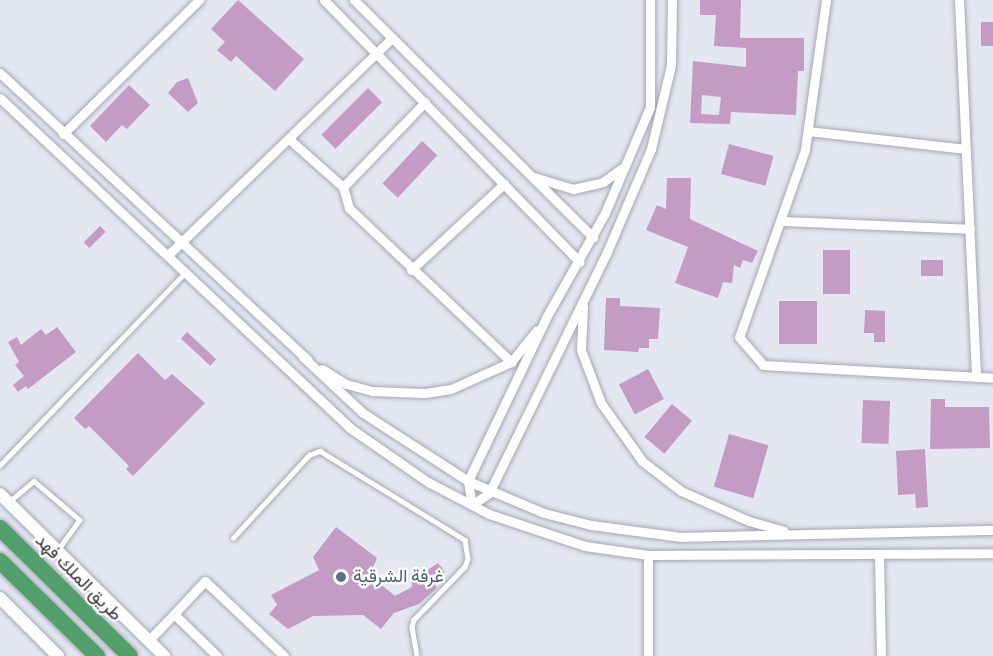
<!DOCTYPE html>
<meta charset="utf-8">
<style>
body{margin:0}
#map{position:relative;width:993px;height:656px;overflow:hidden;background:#e4e7f2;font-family:"Source Sans 3",Vazirmatn,sans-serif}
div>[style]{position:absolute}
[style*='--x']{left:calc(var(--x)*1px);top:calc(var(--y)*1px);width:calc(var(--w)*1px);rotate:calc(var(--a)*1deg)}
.building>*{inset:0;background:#c49bc4;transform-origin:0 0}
.roads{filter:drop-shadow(0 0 2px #a4a7b1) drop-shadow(0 0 2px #a4a7b1)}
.service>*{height:4.5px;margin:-2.25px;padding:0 2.25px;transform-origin:2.25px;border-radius:2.25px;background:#fff}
.minor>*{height:9px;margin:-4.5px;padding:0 4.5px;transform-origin:4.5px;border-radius:4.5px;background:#fff}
.secondary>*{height:12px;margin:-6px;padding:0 6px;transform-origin:6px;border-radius:6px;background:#fff}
.motorway>*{height:16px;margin:-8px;padding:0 8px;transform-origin:8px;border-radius:8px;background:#539f6c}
.dots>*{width:16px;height:16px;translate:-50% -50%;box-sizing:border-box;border:3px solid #fff;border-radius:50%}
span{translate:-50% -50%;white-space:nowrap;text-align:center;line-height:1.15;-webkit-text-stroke:4.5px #fff;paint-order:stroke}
.service-label{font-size:18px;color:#4e5e75}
.left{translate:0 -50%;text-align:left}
.street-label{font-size:18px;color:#323337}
</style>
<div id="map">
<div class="building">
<div style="clip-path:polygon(238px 0,304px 59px,275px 91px,236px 56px,231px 62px,217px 50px,225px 42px,211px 29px)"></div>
<div style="clip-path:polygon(evenodd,700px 0,741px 0,740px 38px,804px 38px,804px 71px,798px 71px,796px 115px,731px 112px,730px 124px,690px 123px,693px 61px,746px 67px,746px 48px,714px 46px,716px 15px,700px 15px,700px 0,702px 95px,721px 97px,719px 115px,701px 114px,702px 95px)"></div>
<div style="left:981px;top:22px;width:12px;height:24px"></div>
<div style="clip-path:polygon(188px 78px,198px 103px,188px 112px,168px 93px,177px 82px)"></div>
<div style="clip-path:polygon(129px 85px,150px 105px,127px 129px,122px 125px,106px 142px,90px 126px)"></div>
<div style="left:368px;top:88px;width:20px;height:66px;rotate:45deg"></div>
<div style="left:422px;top:141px;width:21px;height:58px;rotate:43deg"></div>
<div style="left:729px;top:144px;width:46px;height:31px;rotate:15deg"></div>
<div style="clip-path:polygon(667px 178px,691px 178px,690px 219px,758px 251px,752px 263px,743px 260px,740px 268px,734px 265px,732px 283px,723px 282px,718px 298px,675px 283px,688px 247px,646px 230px,657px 205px,666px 209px)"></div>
<div style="left:100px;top:226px;width:8px;height:23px;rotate:45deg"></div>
<div style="left:823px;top:250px;width:27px;height:44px"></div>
<div style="left:921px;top:260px;width:22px;height:16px"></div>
<div style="clip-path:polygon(606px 298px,620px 298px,620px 306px,660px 308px,658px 339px,649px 339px,649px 348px,639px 348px,638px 352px,604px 350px)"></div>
<div style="left:779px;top:301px;width:38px;height:43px"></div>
<div style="clip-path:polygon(865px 310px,885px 311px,885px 342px,874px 342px,874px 333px,864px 333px)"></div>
<div style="clip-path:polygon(57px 327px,76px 352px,28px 389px,26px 386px,18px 392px,13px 385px,24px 376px,15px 365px,19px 362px,8px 342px,17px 337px,21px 345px,41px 329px,46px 335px)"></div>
<div style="left:187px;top:332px;width:40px;height:9px;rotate:43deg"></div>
<div style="clip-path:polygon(138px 353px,165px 380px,172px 374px,205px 403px,133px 476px,126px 469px,129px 466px,89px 426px,85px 429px,74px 418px)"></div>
<div style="left:648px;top:369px;width:34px;height:33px;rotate:62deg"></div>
<div style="clip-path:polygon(931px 399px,945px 399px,945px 407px,989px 407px,990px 448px,930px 449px)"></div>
<div style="left:863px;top:400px;width:27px;height:43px;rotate:2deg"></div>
<div style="left:672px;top:404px;width:26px;height:43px;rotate:40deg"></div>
<div style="left:729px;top:434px;width:41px;height:55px;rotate:16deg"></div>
<div style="clip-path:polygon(925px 449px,928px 507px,916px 508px,915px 494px,898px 495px,896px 451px)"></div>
<div style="clip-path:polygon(336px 527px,377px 558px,372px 570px,378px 582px,395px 596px,412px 587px,412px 580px,438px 563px,445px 572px,433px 581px,437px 588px,419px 604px,394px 613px,381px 629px,363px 615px,313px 616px,288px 629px,269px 614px,277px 605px,271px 595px,319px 570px,313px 557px)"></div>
</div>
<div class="roads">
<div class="service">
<div style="--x:0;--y:465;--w:267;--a:-46.1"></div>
<div style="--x:10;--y:501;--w:31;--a:-40"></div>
<div style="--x:34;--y:481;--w:60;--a:40.3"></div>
<div style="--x:80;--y:520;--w:37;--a:126"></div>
<div style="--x:233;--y:538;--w:113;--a:-47.5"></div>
<div style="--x:309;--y:455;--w:12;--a:-20"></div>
<div style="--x:320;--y:451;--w:170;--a:31.5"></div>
<div style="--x:465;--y:540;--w:19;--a:81"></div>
<div style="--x:468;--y:559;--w:9;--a:111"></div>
<div style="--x:465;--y:567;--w:74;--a:133.9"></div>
<div style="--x:414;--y:620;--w:7;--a:106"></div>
<div style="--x:412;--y:627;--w:29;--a:80"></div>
</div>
<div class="minor">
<div style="--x:324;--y:0;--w:366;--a:45.7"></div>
<div style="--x:354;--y:0;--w:337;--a:44.8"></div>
<div style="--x:650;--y:0;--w:107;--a:90"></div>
<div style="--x:650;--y:107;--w:115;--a:113"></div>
<div style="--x:605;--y:213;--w:118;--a:119.4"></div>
<div style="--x:547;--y:316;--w:183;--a:115.6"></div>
<div style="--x:468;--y:481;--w:24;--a:81"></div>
<div style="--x:472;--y:505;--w:21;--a:-35"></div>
<div style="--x:489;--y:493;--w:268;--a:-63.9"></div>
<div style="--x:607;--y:252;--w:112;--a:-66.9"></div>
<div style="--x:651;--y:149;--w:86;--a:-76.6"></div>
<div style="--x:671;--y:65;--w:65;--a:-89.1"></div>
<div style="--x:826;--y:0;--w:151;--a:98"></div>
<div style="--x:805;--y:150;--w:198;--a:109.4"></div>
<div style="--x:739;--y:337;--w:37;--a:49"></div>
<div style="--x:763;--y:365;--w:230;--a:3.2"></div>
<div style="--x:959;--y:0;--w:377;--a:87.4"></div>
<div style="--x:0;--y:73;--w:421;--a:43"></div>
<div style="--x:0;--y:98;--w:481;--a:43.3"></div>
<div style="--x:350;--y:428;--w:95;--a:34.7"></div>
<div style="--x:428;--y:482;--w:69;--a:27.7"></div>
<div style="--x:489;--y:514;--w:101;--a:18.4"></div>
<div style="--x:585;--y:546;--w:64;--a:8.1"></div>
<div style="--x:648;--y:555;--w:345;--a:-0.3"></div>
<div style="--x:808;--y:131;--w:159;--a:6.5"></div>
<div style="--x:63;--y:134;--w:191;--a:-44.6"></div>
<div style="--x:289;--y:139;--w:72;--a:41.6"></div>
<div style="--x:343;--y:187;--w:22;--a:74"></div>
<div style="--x:349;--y:208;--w:224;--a:43.5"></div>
<div style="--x:534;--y:177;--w:41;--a:17.1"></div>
<div style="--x:573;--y:189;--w:31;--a:-13"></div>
<div style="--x:603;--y:182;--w:26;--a:-36"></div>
<div style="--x:343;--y:187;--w:118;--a:-46"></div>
<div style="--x:782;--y:221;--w:188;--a:2.4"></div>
<div style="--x:168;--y:255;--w:312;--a:-44.1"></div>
<div style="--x:411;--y:270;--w:127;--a:-42.8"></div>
<div style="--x:583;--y:306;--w:44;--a:92.6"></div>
<div style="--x:581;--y:350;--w:57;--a:69.3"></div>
<div style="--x:601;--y:403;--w:71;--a:54.7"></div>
<div style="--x:642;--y:461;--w:49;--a:37.6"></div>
<div style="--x:681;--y:491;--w:74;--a:23.8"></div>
<div style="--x:749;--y:521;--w:36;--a:16"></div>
<div style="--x:303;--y:357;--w:82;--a:43"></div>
<div style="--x:363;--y:413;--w:125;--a:32.9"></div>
<div style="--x:468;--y:481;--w:82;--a:22.8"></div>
<div style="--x:544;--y:513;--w:49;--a:14.3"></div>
<div style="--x:591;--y:525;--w:91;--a:7.6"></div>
<div style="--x:681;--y:537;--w:312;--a:-1.3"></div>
<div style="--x:322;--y:369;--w:28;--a:32"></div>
<div style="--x:346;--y:384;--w:27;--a:15"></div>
<div style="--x:372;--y:391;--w:53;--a:2.2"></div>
<div style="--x:425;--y:393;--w:26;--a:-9"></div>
<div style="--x:451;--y:389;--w:66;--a:-24.2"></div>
<div style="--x:511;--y:362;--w:41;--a:-50.9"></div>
<div style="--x:879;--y:554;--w:102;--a:88.9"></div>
<div style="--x:149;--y:640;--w:36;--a:-46"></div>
<div style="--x:217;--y:656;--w:60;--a:-135.7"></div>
<div style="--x:174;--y:614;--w:45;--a:-46.8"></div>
<div style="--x:205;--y:581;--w:109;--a:43.5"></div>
<div style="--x:648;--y:656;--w:101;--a:-90"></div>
</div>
<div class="secondary">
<div style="--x:0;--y:494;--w:231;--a:44.6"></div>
<div style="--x:0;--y:598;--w:82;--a:45"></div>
</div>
<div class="motorway">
<div style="--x:0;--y:528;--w:182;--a:44.6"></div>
<div style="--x:0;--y:561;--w:136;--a:44.4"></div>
</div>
</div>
<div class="dots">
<div style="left:341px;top:577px;background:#5c6f8a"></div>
</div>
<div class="service-label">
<span class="left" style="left:353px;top:577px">غرفة الشرقية</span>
</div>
<div class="street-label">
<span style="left:78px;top:578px;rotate:45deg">طريق الملك فهد</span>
</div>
</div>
